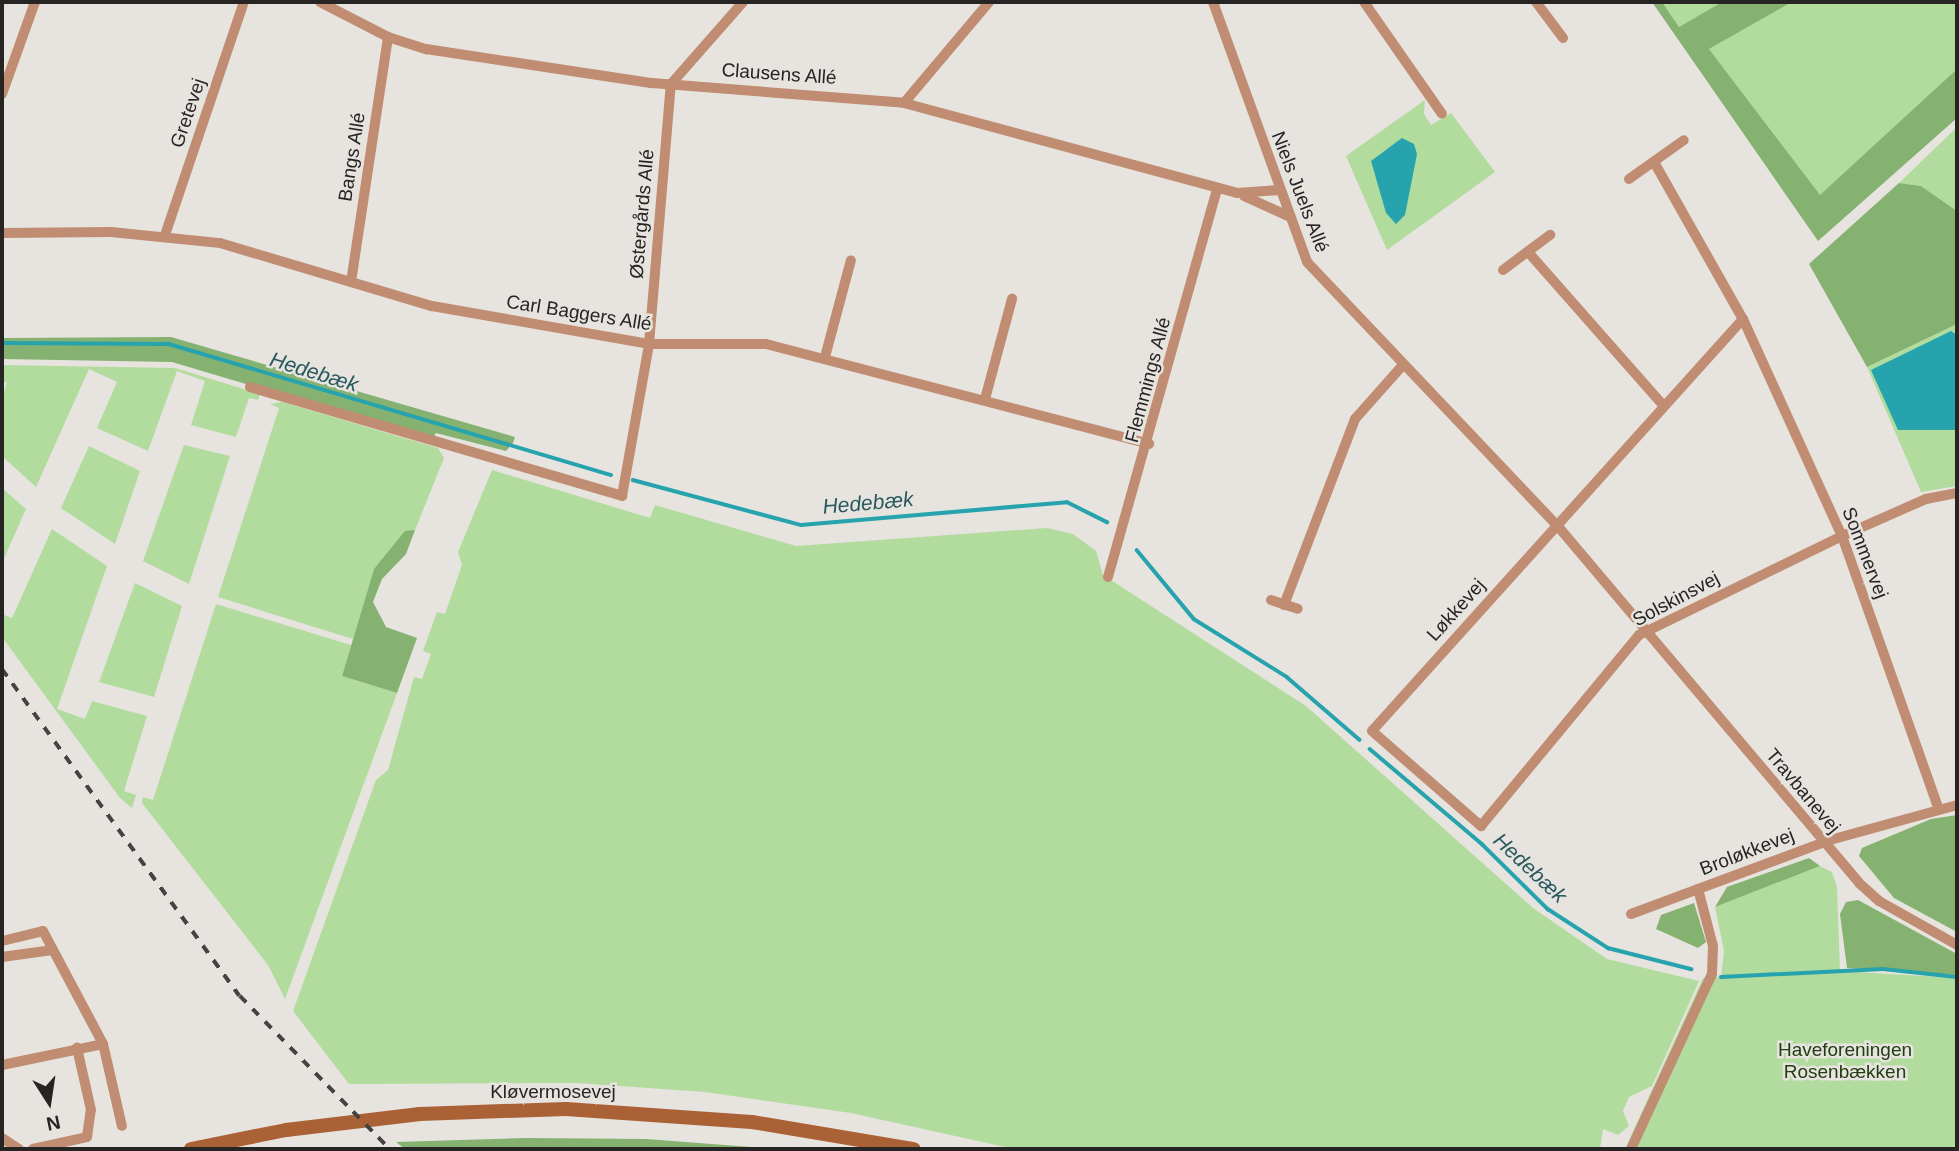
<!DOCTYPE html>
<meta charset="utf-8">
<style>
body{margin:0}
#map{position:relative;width:1959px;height:1151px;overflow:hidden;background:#e7e3df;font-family:Arial,sans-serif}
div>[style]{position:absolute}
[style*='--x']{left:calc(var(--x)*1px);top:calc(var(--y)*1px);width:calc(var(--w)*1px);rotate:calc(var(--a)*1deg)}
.green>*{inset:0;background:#b1dc9e}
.forest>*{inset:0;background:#85b271}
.water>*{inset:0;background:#26a3ad}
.stream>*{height:3.5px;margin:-1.75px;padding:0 1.75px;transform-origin:1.75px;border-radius:1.75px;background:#26a3ad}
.minor>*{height:10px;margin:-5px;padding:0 5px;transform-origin:5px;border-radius:5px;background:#c08d72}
.secondary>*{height:14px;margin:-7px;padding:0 7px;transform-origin:7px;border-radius:7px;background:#aa6136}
.rail>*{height:3.5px;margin-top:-1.75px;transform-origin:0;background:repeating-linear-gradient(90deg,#454341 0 9px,transparent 0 18px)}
span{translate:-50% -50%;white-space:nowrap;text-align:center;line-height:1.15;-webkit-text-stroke:5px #e7e3df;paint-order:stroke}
.street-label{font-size:19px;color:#262523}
.park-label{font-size:19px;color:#203e10}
.water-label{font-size:21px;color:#28595e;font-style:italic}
.frame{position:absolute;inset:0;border:4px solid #262523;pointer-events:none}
.north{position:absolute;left:14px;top:1067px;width:70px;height:70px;-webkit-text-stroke:5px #e7e3df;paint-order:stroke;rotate:168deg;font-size:19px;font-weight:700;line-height:28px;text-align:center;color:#262523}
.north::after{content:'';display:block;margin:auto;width:24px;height:32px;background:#262523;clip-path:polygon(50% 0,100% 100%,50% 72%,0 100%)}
</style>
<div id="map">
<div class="green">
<div style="clip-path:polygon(1662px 2px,1722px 2px,1679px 27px)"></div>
<div style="clip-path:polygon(1792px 2px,1957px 2px,1957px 69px,1820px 196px,1709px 49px)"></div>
<div style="clip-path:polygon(1425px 100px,1424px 114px,1431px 125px,1451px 113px,1495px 172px,1387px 250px,1346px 156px)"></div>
<div style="clip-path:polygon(1957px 127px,1957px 211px,1921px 186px,1899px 183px)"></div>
<div style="clip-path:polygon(1957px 324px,1957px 486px,1921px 492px,1867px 367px)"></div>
<div style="clip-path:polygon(2px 365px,175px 368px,260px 394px,258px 400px,249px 398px,236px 437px,191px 425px,205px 381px,177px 371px,148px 451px,97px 428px,117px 382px,89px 369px,36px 487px,2px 456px,2px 397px,7px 383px,2px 380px)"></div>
<div style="clip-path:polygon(282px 402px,438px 448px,444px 458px,415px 530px,374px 569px,353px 639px,218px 597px,279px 408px,270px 404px)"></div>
<div style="clip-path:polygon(184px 445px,230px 456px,189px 584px,143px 561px)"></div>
<div style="clip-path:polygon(89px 446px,140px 471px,115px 544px,61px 508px)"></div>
<div style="clip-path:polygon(492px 470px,650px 518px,655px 505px,796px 546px,1047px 528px,1073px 534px,1096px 551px,1103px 575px,1306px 706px,1533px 908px,1607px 959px,1699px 981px,1652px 1086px,1629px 1097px,1623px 1111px,1629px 1126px,1618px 1135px,1603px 1129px,1600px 1149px,1014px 1149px,851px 1113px,705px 1092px,577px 1083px,349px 1084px,293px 1011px,376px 780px,388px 770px,414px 677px,422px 679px,431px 654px,423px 651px,437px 612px,445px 614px,462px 565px,458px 552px)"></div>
<div style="clip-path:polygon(2px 488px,26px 509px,2px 563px)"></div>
<div style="clip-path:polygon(52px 529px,107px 566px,57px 709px,85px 719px,92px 701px,147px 716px,124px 791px,136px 795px,132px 808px,120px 798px,2px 637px,2px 614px,12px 618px)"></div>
<div style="clip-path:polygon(135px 583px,182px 606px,154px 697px,99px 682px)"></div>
<div style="clip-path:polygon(216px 604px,351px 645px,342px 676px,397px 693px,285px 999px,268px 965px,142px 803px,143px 797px,153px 800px)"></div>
<div style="clip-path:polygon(1820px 866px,1832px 872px,1837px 887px,1840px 971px,1957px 978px,1957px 1149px,1625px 1149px,1703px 978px,1721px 977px,1724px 951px,1715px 907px)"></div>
</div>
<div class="forest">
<div style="clip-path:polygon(1652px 2px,1662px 2px,1679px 27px,1722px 2px,1792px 2px,1709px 49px,1820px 195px,1957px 69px,1957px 118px,1818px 241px)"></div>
<div style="clip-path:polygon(1899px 183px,1921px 186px,1957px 211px,1957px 324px,1867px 367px,1809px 264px)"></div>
<div style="clip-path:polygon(171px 337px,515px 437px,513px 443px,506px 451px,436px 433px,432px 439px,172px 362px,2px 359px,2px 338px)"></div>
<div style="clip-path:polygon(415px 530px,406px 554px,382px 579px,373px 602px,386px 627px,417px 638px,397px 693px,342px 676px,374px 569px,405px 531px)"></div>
<div style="clip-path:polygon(1957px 815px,1957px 932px,1894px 898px,1859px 856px,1862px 848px,1931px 819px)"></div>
<div style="clip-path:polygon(1809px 858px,1820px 866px,1715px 907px,1727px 887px)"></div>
<div style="clip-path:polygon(1858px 900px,1957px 954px,1957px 975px,1847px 968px,1840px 914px,1846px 902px)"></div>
<div style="clip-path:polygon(1694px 903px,1706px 942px,1698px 948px,1656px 929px,1661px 915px)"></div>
<div style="clip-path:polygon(527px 1138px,646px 1139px,777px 1149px,405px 1149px,396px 1142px)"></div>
</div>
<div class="water">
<div style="clip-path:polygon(1402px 138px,1414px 144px,1417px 154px,1405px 215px,1396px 224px,1386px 213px,1371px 161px)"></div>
<div style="clip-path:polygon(1951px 331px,1957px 335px,1957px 430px,1898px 430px,1871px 370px)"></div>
</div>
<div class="stream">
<div style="--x:2;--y:343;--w:167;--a:0.3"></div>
<div style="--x:169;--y:344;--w:461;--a:16.5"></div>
<div style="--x:633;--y:480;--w:174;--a:15"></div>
<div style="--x:801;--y:525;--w:267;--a:-4.9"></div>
<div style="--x:1067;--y:502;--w:45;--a:26.6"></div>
<div style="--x:1137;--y:550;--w:89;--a:50.4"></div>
<div style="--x:1194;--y:619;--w:110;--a:31.9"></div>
<div style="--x:1287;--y:677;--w:96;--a:40.8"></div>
<div style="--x:1370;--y:749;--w:147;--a:40.3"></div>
<div style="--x:1482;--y:844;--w:93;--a:44.6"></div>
<div style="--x:1548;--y:909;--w:72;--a:33"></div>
<div style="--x:1608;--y:948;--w:86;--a:14.2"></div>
<div style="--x:1721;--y:977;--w:162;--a:-2.8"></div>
<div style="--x:1883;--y:969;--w:74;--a:6.2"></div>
</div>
<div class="minor">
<div style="--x:320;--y:2;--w:76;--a:27.2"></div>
<div style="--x:388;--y:37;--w:40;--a:18"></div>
<div style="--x:426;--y:49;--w:229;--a:8.6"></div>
<div style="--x:652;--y:83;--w:253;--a:4.5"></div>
<div style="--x:904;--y:103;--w:345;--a:15.1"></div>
<div style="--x:1237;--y:193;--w:42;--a:-4.1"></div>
<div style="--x:1213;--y:2;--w:276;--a:70.1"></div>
<div style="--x:1307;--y:262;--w:361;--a:46.5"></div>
<div style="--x:1556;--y:524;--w:470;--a:49.8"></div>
<div style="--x:1859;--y:883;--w:27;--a:42"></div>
<div style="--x:1879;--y:901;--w:90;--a:29.4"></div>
<div style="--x:1364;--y:2;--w:136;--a:55.1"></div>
<div style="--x:1536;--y:2;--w:45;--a:53.1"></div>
<div style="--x:2;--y:94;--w:98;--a:-70.3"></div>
<div style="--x:904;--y:103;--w:132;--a:-49.9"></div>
<div style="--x:1654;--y:162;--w:180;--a:60.5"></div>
<div style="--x:1743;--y:319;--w:554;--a:132"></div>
<div style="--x:1372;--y:731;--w:145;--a:41.1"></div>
<div style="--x:1481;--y:826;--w:248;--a:-50.4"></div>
<div style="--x:1639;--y:635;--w:226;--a:-26"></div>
<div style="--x:1842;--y:536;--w:92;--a:-23.8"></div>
<div style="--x:1926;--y:499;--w:32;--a:-11"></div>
<div style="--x:1629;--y:179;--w:67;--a:-35.3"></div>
<div style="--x:1244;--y:196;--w:48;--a:24.4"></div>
<div style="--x:2;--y:233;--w:109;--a:-0.5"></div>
<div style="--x:111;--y:232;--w:110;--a:5.8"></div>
<div style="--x:220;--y:243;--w:221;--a:16.6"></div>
<div style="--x:432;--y:306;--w:220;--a:9.9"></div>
<div style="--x:649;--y:344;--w:117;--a:0"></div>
<div style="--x:766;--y:344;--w:396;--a:14.6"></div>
<div style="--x:165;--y:235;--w:246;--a:-71.3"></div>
<div style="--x:1528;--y:252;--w:205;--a:48.6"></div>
<div style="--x:1503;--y:270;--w:59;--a:-36.7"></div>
<div style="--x:351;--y:282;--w:248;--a:-81.4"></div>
<div style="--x:1743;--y:319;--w:239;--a:65.5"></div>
<div style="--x:1842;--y:536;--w:288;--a:70.5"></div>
<div style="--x:825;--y:357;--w:100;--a:-75"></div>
<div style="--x:250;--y:387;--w:388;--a:16.3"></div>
<div style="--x:622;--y:496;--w:154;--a:-79.9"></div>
<div style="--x:649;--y:344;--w:261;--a:-85.2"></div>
<div style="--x:671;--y:84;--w:109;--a:-48.7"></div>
<div style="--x:985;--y:399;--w:104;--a:-74.9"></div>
<div style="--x:1108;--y:577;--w:403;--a:-74.3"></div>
<div style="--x:1271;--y:600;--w:28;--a:18"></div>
<div style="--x:1284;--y:605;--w:199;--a:-69.1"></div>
<div style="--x:1355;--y:419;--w:72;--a:-48.4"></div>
<div style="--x:1631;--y:914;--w:212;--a:-20.4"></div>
<div style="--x:1830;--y:840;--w:132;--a:-15.4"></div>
<div style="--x:2;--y:941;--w:42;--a:-13.7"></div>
<div style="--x:43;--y:931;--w:128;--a:62"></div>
<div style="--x:103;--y:1044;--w:84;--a:77"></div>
<div style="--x:2;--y:957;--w:51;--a:-7.8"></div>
<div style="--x:2;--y:1065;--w:103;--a:-11.7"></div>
<div style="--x:2;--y:1138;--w:20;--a:33"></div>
<div style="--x:33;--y:1149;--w:55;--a:-12.5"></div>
<div style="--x:87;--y:1137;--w:27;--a:-82"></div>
<div style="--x:91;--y:1110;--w:64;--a:-102.7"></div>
<div style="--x:1631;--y:1149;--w:193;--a:-65.2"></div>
<div style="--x:1712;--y:974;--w:28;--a:-88"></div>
<div style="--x:1713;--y:946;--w:59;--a:-104.7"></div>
</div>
<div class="secondary">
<div style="--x:191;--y:1149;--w:97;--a:-11.3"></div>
<div style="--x:286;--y:1130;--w:135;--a:-6.8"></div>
<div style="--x:420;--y:1114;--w:146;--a:-2"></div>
<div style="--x:566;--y:1109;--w:186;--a:4"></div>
<div style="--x:752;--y:1122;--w:164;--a:9.5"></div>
</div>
<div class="rail">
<div style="--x:2;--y:669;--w:404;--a:54"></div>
<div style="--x:240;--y:996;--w:214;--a:45.6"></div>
</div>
<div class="street-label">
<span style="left:779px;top:74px;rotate:4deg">Clausens Allé</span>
<span style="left:188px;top:113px;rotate:-71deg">Gretevej</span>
<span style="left:352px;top:157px;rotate:-81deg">Bangs Allé</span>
<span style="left:1300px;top:192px;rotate:69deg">Niels Juels Allé</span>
<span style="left:642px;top:214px;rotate:-85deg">Østergårds Allé</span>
<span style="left:579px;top:313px;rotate:9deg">Carl Baggers Allé</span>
<span style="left:1148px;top:380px;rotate:-75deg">Flemmings Allé</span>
<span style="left:1865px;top:553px;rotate:69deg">Sommervej</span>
<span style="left:1676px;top:599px;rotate:-28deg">Solskinsvej</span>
<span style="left:1456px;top:610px;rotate:-48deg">Løkkevej</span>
<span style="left:1803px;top:791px;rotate:50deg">Travbanevej</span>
<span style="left:1747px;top:852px;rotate:-21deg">Broløkkevej</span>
<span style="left:553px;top:1092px">Kløvermosevej</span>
</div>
<div class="park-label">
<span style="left:1845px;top:1061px">Haveforeningen<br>Rosenbækken</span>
</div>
<div class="water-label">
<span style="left:314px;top:372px;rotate:17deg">Hedebæk</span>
<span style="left:868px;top:503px;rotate:-5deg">Hedebæk</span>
<span style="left:1530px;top:868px;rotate:43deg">Hedebæk</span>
</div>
<div class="frame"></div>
<div class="north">N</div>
</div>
